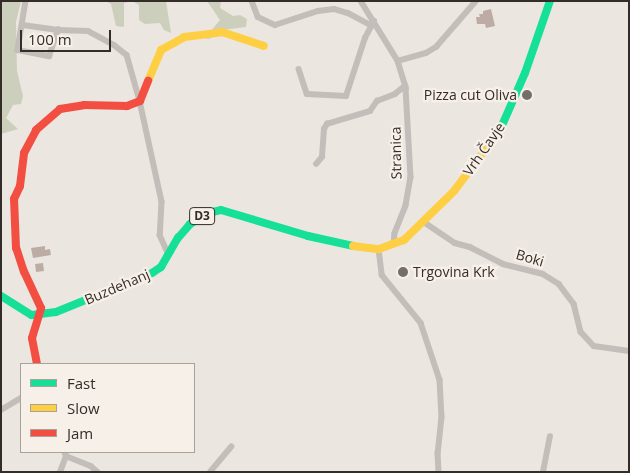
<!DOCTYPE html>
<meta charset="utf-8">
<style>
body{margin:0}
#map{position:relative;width:630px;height:473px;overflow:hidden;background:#ebe6e0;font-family:"Open Sans",sans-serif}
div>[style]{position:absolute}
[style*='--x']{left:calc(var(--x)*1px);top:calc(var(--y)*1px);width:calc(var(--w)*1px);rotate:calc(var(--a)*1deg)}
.green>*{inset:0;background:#cccfbc}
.building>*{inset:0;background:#bcaca4;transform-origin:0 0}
.street>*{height:5.5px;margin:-2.75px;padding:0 2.75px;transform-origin:2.75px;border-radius:2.75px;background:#c3beba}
.fast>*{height:8px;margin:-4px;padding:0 4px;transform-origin:4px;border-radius:4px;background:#16e098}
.slow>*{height:8px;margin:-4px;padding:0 4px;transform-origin:4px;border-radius:4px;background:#ffcf43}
.jam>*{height:8px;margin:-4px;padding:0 4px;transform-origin:4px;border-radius:4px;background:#f24e42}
.dots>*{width:14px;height:14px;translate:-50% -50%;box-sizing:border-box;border:2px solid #f7f0e8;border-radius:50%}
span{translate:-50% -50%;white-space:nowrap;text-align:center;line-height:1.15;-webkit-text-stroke:4.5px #f7f0e8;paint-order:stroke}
.shield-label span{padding:1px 4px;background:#f7f0e8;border:1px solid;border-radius:4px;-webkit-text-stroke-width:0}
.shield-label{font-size:12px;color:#342c28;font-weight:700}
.poi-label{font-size:14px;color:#342c28}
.right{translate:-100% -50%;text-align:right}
.left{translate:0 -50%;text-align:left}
.street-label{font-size:14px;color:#342c28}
.frame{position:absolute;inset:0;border:2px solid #342c28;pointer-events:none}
.legend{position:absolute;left:20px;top:363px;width:175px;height:90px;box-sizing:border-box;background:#f7f0e8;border:1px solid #a9a29b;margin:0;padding:6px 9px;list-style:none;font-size:15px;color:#342c28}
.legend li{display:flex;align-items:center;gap:10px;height:25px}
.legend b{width:25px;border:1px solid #a9a29b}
.scale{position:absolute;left:20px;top:30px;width:91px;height:22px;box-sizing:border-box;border:2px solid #342c28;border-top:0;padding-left:6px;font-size:15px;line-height:18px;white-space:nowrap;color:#342c28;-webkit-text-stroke:4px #f7f0e8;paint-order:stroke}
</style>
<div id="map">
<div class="green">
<div style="clip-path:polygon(1px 1px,21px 1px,16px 22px,17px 71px,23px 96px,21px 104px,13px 105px,6px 118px,18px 129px,1px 134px)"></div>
<div style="clip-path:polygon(106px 1px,166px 1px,171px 33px,164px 30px,160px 23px,145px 24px,139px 20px,139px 5px,132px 1px,124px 3px,124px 27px,116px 26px,111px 4px)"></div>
<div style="clip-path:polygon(207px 1px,221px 1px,220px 8px,233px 16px,240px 15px,247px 19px,246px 27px,222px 30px,209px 39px,195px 36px,210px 32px,220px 20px)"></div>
</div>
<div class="building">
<div style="clip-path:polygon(491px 9px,495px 26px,486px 28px,485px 24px,477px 24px,476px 17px,480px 17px,479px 14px,483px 14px,483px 11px)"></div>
<div style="clip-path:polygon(45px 246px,45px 250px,50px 249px,51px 255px,33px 258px,31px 248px)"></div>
<div style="left:43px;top:263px;width:8px;height:8px;rotate:83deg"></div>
</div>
<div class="street">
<div style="--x:26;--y:1;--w:50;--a:99.3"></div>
<div style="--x:18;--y:50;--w:32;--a:11"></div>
<div style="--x:49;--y:56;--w:28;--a:-71"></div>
<div style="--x:252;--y:1;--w:17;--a:69"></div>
<div style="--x:258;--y:17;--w:19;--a:25"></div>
<div style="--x:275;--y:25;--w:45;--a:-18"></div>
<div style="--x:318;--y:11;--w:16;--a:-7"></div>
<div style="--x:334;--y:9;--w:15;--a:16"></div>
<div style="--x:348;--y:13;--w:27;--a:28"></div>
<div style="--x:361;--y:1;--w:70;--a:58.3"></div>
<div style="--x:398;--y:61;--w:28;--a:73"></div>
<div style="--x:406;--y:88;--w:89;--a:86.8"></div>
<div style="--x:411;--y:177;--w:29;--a:100"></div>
<div style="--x:406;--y:206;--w:29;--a:112"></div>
<div style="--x:395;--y:233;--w:11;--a:95"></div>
<div style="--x:23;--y:25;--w:35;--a:8"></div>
<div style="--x:58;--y:30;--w:30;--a:2"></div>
<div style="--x:88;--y:31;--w:30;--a:28"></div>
<div style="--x:114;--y:45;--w:16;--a:38"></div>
<div style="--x:127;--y:55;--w:48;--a:74.2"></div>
<div style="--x:140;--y:101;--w:103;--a:77.7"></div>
<div style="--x:162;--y:202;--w:33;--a:93"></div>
<div style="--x:160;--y:235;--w:22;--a:66"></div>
<div style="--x:398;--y:61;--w:29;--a:-16"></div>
<div style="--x:426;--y:53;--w:12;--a:-31"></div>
<div style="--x:436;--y:47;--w:61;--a:-49"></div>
<div style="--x:299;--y:69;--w:26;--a:72"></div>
<div style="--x:307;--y:94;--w:39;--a:3"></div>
<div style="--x:346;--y:96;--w:61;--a:-71.9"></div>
<div style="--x:365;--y:38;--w:19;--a:-62"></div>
<div style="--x:316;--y:164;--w:9;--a:-49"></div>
<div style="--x:322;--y:157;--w:28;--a:-86"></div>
<div style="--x:324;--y:129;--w:6;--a:-59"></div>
<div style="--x:327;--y:124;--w:45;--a:-16.8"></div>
<div style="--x:370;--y:111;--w:12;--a:-55"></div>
<div style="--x:377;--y:101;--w:19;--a:-21"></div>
<div style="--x:395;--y:94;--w:13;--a:-39"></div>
<div style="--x:424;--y:222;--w:37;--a:34"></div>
<div style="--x:455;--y:243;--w:16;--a:15"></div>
<div style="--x:470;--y:247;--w:37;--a:27"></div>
<div style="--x:503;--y:264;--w:41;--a:14"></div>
<div style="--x:543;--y:274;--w:19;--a:32"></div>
<div style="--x:559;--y:284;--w:25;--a:53"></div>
<div style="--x:574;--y:304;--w:29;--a:76"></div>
<div style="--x:581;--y:332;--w:19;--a:47"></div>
<div style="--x:594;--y:346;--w:35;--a:8"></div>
<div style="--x:379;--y:249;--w:26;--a:83"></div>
<div style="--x:382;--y:275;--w:62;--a:50.9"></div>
<div style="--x:421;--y:323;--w:60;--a:71.6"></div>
<div style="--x:440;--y:380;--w:37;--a:87"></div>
<div style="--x:442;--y:417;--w:36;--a:96"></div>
<div style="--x:438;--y:453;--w:19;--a:87"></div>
<div style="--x:1;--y:410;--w:23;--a:-31"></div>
<div style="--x:66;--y:456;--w:27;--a:22"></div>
<div style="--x:91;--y:466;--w:9;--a:41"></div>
<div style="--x:60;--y:472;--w:17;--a:-69"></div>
<div style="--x:66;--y:456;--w:4;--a:-117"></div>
<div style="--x:210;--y:472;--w:33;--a:-50"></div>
<div style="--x:543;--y:472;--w:36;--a:-79"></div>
</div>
<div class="fast">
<div style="--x:500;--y:130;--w:62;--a:-66.3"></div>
<div style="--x:525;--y:73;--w:76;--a:-70.9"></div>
<div style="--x:1;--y:296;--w:36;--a:32"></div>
<div style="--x:32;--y:315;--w:24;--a:-7"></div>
<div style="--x:56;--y:312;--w:104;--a:-22.1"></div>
<div style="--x:152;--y:273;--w:11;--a:-34"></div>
<div style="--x:161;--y:267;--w:34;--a:-60"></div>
<div style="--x:178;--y:238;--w:18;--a:-49"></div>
<div style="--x:190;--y:224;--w:21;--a:-31"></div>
<div style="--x:208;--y:213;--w:13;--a:-13"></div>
<div style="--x:221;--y:210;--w:91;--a:16.6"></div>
<div style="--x:308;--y:236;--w:46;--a:12.5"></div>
</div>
<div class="slow">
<div style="--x:148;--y:81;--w:34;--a:-67"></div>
<div style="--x:161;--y:50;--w:26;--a:-29"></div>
<div style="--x:184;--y:37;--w:38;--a:-7"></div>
<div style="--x:222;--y:32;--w:44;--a:18.4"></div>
<div style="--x:353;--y:246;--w:26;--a:7"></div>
<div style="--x:379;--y:249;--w:27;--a:-20"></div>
<div style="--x:404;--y:240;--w:70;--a:-44.4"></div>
<div style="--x:454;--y:191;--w:76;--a:-53"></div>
</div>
<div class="jam">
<div style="--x:37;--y:364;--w:26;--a:-101"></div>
<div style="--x:32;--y:338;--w:31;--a:-73"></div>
<div style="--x:41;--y:308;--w:40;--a:-115"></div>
<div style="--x:24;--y:272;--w:25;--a:-108"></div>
<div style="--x:16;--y:248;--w:49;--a:-92.3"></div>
<div style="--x:14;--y:199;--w:14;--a:-65"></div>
<div style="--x:20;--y:186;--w:33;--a:-83"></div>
<div style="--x:24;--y:153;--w:26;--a:-62"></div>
<div style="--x:36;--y:130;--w:32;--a:-41"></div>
<div style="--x:60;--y:109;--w:24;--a:-9"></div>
<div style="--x:84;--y:105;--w:43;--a:1.3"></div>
<div style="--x:127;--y:106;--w:14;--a:-21"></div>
<div style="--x:140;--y:101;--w:22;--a:-68"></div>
</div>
<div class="dots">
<div style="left:527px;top:95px;background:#746d68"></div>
<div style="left:403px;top:272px;background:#746d68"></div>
</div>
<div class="shield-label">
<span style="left:202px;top:216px">D3</span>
</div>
<div class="poi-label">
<span class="right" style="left:517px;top:95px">Pizza cut Oliva</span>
<span class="left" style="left:413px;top:272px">Trgovina Krk</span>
</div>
<div class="street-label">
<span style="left:484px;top:149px;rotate:-55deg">Vrh Čavje</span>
<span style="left:396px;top:153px;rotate:-91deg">Stranica</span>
<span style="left:530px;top:258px;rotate:16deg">Boki</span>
<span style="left:117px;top:287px;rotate:-23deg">Buzdehanj</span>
</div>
<div class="frame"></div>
<ul class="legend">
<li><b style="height:6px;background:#16e098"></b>Fast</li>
<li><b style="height:6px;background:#ffcf43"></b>Slow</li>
<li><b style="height:6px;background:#f24e42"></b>Jam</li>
</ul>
<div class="scale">100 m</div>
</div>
